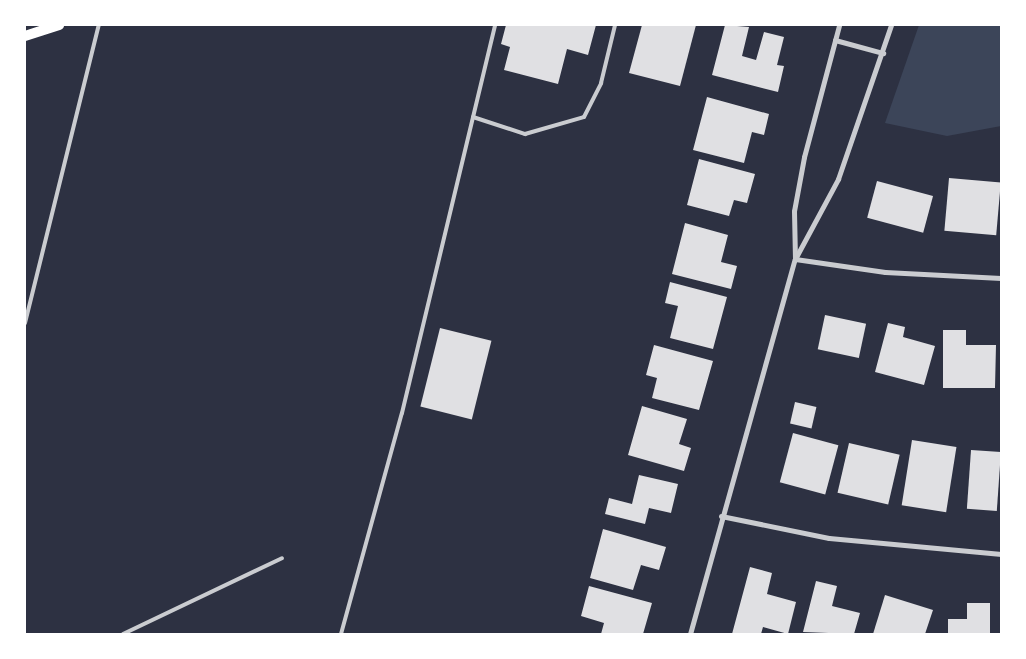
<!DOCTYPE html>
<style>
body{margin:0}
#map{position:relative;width:1026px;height:659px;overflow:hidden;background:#2d3142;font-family:"Fira Sans Condensed",sans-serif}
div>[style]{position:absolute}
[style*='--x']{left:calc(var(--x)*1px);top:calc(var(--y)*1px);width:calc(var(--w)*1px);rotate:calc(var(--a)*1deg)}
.green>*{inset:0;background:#3c4559}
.building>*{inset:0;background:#e0e0e3;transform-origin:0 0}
.service>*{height:4px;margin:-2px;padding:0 2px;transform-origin:2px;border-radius:2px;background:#caccd0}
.minor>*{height:5px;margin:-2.5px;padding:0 2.5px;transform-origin:2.5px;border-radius:2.5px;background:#caccd0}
.secondary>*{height:10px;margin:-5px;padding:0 5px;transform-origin:5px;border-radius:5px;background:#fff}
span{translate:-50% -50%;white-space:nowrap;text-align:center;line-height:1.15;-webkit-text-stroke:4.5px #fff;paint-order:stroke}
.frame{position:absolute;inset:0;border:26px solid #fff;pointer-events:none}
</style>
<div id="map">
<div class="green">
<div style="clip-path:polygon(919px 25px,1001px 25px,1001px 126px,947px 136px,885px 123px)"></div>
</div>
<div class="building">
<div style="clip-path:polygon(506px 25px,596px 25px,588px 55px,567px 49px,558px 84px,504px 70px,510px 47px,501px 44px)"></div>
<div style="clip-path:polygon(642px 25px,696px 25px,680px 86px,629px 73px)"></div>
<div style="clip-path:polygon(725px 25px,749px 27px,742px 56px,756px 60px,764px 32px,784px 37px,777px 65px,784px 66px,778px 92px,712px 75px)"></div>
<div style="clip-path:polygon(707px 97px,769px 114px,764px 135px,752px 132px,744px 163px,693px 150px)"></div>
<div style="clip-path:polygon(699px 159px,755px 174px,747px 203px,734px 200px,729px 216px,687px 205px)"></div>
<div style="left:949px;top:178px;width:52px;height:53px;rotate:5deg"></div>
<div style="left:877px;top:181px;width:58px;height:38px;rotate:15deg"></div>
<div style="clip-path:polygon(685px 223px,728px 235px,721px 262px,737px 266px,731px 289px,672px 274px)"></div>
<div style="clip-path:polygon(670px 282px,727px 297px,713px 349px,670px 338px,678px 306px,665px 303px)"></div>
<div style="left:825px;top:315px;width:42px;height:35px;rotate:12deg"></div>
<div style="clip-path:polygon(888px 323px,905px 327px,903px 337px,935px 346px,924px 385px,875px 372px)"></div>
<div style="left:440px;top:328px;width:53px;height:81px;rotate:14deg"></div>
<div style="clip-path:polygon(943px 330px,966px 330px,966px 345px,996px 345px,995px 388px,943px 388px)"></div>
<div style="clip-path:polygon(654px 345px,713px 361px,699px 410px,652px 398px,657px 378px,646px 375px)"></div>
<div style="left:795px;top:402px;width:22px;height:22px;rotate:13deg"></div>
<div style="clip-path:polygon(642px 406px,687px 419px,679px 444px,691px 448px,684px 471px,628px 455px)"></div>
<div style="left:793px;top:433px;width:47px;height:51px;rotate:15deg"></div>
<div style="left:912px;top:440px;width:45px;height:66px;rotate:9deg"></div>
<div style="left:849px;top:443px;width:52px;height:51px;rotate:13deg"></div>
<div style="left:971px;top:450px;width:30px;height:59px;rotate:4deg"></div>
<div style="clip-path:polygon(639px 475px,678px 484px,671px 513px,649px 508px,645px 524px,605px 514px,609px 498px,632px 504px)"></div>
<div style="clip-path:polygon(603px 529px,666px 547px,659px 570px,641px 565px,633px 590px,590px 578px)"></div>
<div style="clip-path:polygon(750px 567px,772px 573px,767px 594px,796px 602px,788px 634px,763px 627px,761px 634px,732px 634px)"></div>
<div style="clip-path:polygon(816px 581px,837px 586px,832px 606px,860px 613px,854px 634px,803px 632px)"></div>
<div style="clip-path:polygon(589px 586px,652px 603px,643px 634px,601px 634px,604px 623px,581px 616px)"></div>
<div style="clip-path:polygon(885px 595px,933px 610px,925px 634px,873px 634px)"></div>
<div style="clip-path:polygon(967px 603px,990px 603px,990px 634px,948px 634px,948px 619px,967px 619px)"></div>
</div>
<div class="service">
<div style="--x:473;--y:117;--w:55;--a:18.1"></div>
<div style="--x:525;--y:134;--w:61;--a:-16.1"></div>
<div style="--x:584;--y:117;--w:38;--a:-63"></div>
<div style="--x:601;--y:83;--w:60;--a:-76.4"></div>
<div style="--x:25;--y:323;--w:307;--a:-76.1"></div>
<div style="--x:123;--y:634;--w:176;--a:-25.5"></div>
<div style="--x:341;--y:634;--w:229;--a:-74.6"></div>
<div style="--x:402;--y:413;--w:399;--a:-76.5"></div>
</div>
<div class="minor">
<div style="--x:835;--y:40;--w:50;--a:15.2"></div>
<div style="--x:795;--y:259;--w:48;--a:-91.2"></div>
<div style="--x:794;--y:211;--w:55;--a:-79.5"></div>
<div style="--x:804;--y:157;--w:137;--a:-75.1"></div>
<div style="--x:795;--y:259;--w:91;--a:8.2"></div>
<div style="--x:885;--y:272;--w:116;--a:3"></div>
<div style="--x:721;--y:516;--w:110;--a:11.5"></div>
<div style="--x:829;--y:538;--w:173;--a:5.3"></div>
<div style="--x:690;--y:634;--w:389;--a:-74.4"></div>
<div style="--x:795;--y:259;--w:91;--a:-61.7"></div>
<div style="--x:838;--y:179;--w:163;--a:-71"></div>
</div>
<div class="secondary">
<div style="--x:25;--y:36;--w:36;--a:-18"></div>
</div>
<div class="frame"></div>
</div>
